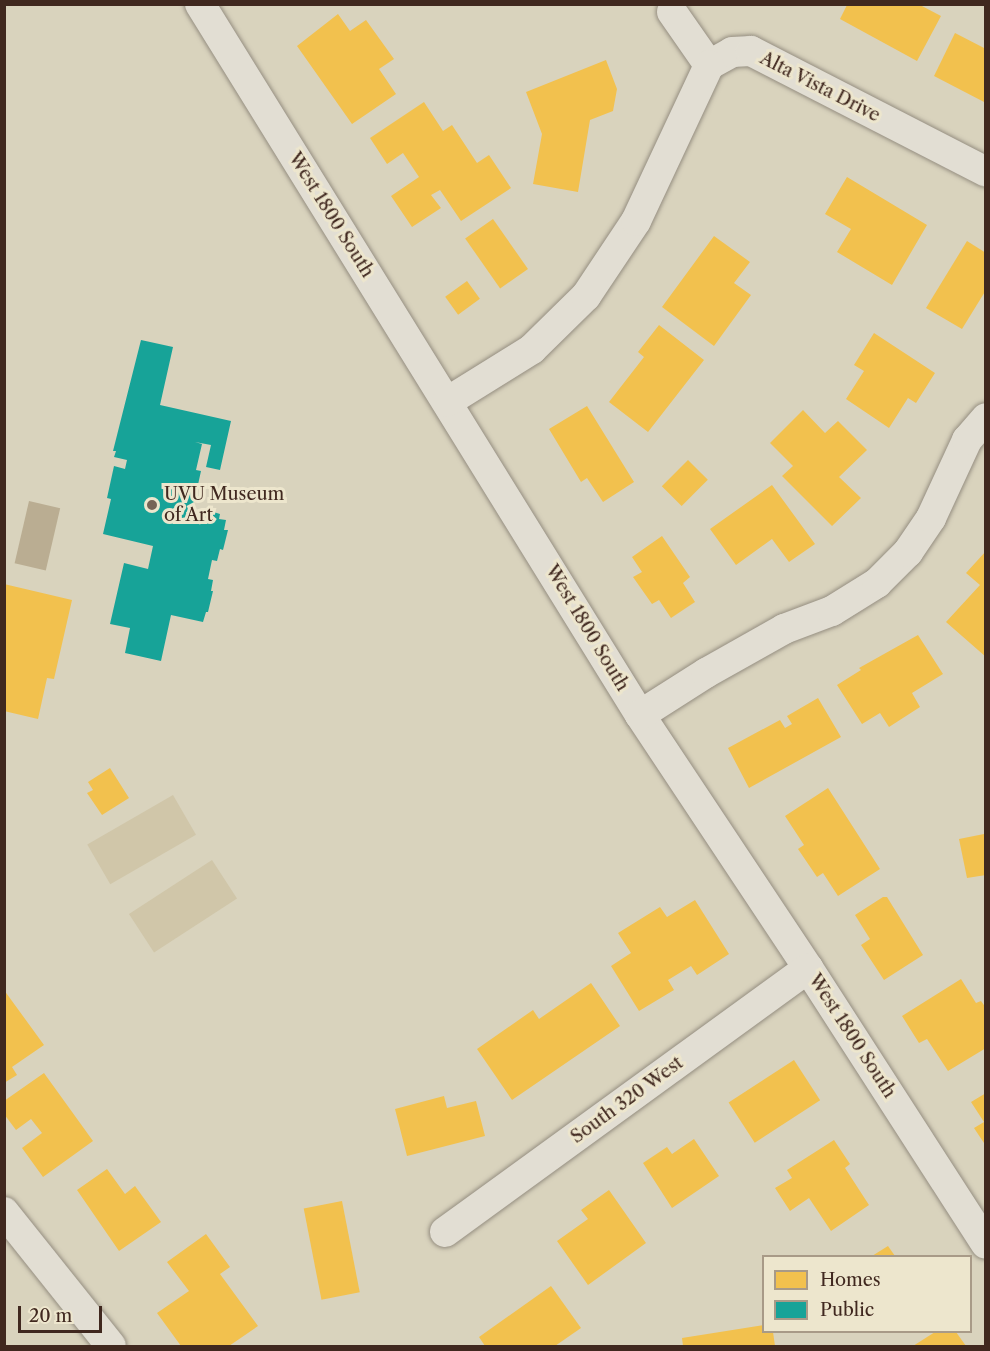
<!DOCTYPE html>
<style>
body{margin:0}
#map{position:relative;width:990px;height:1351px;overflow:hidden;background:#d9d3bd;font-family:"Libre Caslon Text",serif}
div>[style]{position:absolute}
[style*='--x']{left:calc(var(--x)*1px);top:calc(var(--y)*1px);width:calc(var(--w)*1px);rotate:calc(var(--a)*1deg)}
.green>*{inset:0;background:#d0c6a9;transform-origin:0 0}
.water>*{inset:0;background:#baad92;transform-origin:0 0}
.homes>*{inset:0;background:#f2c14e;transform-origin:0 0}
.public>*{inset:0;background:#17a398}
.roads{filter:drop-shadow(0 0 2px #958e81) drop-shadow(0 0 2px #958e81)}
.minor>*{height:30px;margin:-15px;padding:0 15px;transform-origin:15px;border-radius:15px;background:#e2ded3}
.dots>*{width:16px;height:16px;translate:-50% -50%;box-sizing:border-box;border:3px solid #ede6cd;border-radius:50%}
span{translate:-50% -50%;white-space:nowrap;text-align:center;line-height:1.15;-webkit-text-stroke:6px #ede6cd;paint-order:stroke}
.street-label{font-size:18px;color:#40281f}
.poi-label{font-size:18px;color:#40281f}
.left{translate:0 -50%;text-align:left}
.frame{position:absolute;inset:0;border:6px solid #40281f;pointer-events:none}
.legend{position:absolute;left:762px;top:1255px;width:210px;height:78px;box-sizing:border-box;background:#ede6cd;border:2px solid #a89a87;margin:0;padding:8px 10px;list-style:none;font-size:18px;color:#40281f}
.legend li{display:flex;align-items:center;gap:12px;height:30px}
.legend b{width:30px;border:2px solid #a89a87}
.scale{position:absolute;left:18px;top:1306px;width:84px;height:27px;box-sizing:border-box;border:3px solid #40281f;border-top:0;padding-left:8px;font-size:18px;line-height:21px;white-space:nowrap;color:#40281f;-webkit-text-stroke:4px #ede6cd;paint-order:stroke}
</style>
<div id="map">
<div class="green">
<div style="left:173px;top:795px;width:46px;height:99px;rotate:60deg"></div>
<div style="left:212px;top:860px;width:46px;height:99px;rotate:57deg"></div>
</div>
<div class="water">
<div style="left:29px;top:501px;width:32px;height:64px;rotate:13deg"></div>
</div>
<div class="homes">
<div style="clip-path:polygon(847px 5px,920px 5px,941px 16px,917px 61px,840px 19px)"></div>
<div style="clip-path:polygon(338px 14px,350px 31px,366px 20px,394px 59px,379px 69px,396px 94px,352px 124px,297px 46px)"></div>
<div style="clip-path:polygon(955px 33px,986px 49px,986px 103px,934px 76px)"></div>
<div style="clip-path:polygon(606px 60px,617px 89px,613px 111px,590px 120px,578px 192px,533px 184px,542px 134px,526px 92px)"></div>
<div style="clip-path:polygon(424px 102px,443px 131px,452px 125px,477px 163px,489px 155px,511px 188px,461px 221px,440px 190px,431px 195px,441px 208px,412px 227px,391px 196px,419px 177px,403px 153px,387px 164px,370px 138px)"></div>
<div style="clip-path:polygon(847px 177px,927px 225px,892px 285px,837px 252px,851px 229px,825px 214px)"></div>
<div style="left:493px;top:219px;width:61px;height:34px;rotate:55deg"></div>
<div style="clip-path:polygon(714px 236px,750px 262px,734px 283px,751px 295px,714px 346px,662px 307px)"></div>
<div style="clip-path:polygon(967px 241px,986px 253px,986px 290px,962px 329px,926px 308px)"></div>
<div style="left:467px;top:281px;width:22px;height:27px;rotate:54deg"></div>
<div style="clip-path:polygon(659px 325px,704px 360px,648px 432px,609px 402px,644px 357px,638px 352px)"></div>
<div style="clip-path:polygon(874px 333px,935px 373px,916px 403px,908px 398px,889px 428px,846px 399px,864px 371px,854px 365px)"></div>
<div style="clip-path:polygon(587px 406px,634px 482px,603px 502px,587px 478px,581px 482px,549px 429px)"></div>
<div style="clip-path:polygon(803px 410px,825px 433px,838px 421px,867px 450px,839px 477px,861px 498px,832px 526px,782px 476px,793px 466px,770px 443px)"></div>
<div style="left:688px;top:460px;width:28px;height:37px;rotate:45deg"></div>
<div style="clip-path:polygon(772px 485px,815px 544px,789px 562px,772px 539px,736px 565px,710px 529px)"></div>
<div style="clip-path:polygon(662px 536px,690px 577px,683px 583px,695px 602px,671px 618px,659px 600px,652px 604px,633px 577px,642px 572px,632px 557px)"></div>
<div style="clip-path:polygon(986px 551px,986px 657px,946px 622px,980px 585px,966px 573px)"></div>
<div style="clip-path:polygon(4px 584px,72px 600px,54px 679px,47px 678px,38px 719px,4px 711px)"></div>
<div style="clip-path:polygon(918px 635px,943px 674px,912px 693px,920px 707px,889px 727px,880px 713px,862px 724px,837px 685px,861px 670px,859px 668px)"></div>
<div style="clip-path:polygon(818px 698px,841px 737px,749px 788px,728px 748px,780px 720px,785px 728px,792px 724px,787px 716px)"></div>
<div style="clip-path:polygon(110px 768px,129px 798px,102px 815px,87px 793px,93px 790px,88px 782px)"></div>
<div style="clip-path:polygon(828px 788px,880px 869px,838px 896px,823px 873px,817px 877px,798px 849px,804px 845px,785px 816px)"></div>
<div style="clip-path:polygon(984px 834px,986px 875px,967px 878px,959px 839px)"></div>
<div style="clip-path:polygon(883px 897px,887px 897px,923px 955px,884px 980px,861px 945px,870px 939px,855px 915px)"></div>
<div style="clip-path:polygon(695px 900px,729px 954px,697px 975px,691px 966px,668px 980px,674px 990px,639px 1011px,611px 966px,631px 953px,618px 933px,660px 907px,667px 917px)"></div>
<div style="clip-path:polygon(961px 979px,976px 1003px,981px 1001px,986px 1008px,986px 1048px,948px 1071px,927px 1039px,919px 1043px,902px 1016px)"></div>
<div style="clip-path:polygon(591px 983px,620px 1026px,512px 1100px,477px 1049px,533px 1010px,539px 1019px)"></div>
<div style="clip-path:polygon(4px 990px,44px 1045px,12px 1067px,17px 1075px,4px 1083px)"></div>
<div style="left:794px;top:1060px;width:48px;height:78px;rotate:57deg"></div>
<div style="clip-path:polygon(44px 1073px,93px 1141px,43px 1177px,22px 1148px,42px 1133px,31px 1119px,16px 1130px,4px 1114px,4px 1101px)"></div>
<div style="clip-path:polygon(986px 1093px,986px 1146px,974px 1128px,984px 1122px,971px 1102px)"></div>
<div style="clip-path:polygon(444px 1096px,447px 1108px,476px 1101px,485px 1136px,407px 1156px,395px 1109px)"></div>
<div style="clip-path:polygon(694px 1139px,719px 1176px,672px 1208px,643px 1163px,667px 1147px,672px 1154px)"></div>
<div style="clip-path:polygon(834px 1140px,850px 1164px,845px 1168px,869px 1205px,831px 1231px,809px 1198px,790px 1211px,775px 1188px,792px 1178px,787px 1170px)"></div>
<div style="clip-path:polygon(107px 1169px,125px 1194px,135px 1186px,161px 1222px,119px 1251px,77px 1190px)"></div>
<div style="clip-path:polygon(609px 1190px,646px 1243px,588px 1285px,557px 1241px,588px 1219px,581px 1210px)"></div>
<div style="left:342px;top:1201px;width:93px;height:39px;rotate:79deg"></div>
<div style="clip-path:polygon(206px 1234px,230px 1267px,220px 1274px,258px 1326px,229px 1346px,181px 1346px,157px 1313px,189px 1291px,167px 1262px)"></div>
<div style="clip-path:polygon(888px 1246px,895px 1256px,872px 1256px)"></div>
<div style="clip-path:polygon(551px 1286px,581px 1328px,555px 1346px,485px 1346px,479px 1337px)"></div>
<div style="clip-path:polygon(764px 1325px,764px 1332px,773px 1332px,775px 1346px,683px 1346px,682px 1338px)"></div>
<div style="clip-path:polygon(935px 1332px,956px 1332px,966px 1346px,913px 1346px)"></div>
</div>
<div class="public">
<div style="clip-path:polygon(141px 340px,173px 347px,160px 405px,231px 421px,220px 470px,206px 467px,211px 445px,195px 442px,202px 444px,196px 470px,201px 471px,192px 512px,206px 515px,207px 510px,220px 514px,219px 519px,226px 520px,224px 530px,228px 530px,223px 550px,220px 549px,217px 561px,212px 560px,208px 579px,213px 580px,211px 591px,213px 591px,208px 612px,206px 612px,203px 622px,171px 615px,161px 661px,125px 653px,130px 628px,110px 624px,124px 563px,148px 569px,153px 546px,103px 534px,111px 499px,107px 498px,114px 466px,125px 469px,127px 460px,114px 457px,116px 451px,113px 451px)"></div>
</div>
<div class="roads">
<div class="minor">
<div style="--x:200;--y:4;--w:836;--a:58.25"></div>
<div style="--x:640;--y:715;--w:304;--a:56.4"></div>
<div style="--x:808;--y:968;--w:328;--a:57.2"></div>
<div style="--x:672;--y:12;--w:65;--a:55.1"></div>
<div style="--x:709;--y:65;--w:26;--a:-29"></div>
<div style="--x:732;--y:52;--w:19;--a:-3"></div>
<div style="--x:751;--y:51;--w:264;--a:27.2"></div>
<div style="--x:447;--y:402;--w:100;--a:-31.9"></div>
<div style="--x:532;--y:349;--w:76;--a:-44.5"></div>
<div style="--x:586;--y:296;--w:90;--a:-56.3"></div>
<div style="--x:636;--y:221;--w:172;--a:-64.9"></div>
<div style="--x:640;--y:715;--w:78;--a:-32.5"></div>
<div style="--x:706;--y:673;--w:90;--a:-29.4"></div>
<div style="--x:784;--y:629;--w:51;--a:-20.6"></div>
<div style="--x:832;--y:611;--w:53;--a:-31.9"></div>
<div style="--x:877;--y:583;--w:44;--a:-45"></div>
<div style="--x:908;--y:552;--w:41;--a:-55.9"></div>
<div style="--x:931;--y:518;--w:86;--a:-65.2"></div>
<div style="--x:967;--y:440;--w:29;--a:-49"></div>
<div style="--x:4;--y:1212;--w:171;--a:51.4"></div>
<div style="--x:445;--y:1232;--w:449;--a:-36"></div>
</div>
</div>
<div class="dots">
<div style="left:152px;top:505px;background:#766456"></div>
</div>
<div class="street-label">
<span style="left:820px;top:87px;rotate:27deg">Alta Vista Drive</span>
<span style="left:331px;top:215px;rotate:58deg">West 1800 South</span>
<span style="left:587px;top:628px;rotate:59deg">West 1800 South</span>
<span style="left:852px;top:1036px;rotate:57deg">West 1800 South</span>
<span style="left:627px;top:1100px;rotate:-36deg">South 320 West</span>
</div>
<div class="poi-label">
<span class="left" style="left:164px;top:505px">UVU Museum<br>of Art</span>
</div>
<div class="frame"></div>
<ul class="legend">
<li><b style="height:16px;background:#f2c14e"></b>Homes</li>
<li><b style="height:16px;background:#17a398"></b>Public</li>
</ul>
<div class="scale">20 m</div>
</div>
